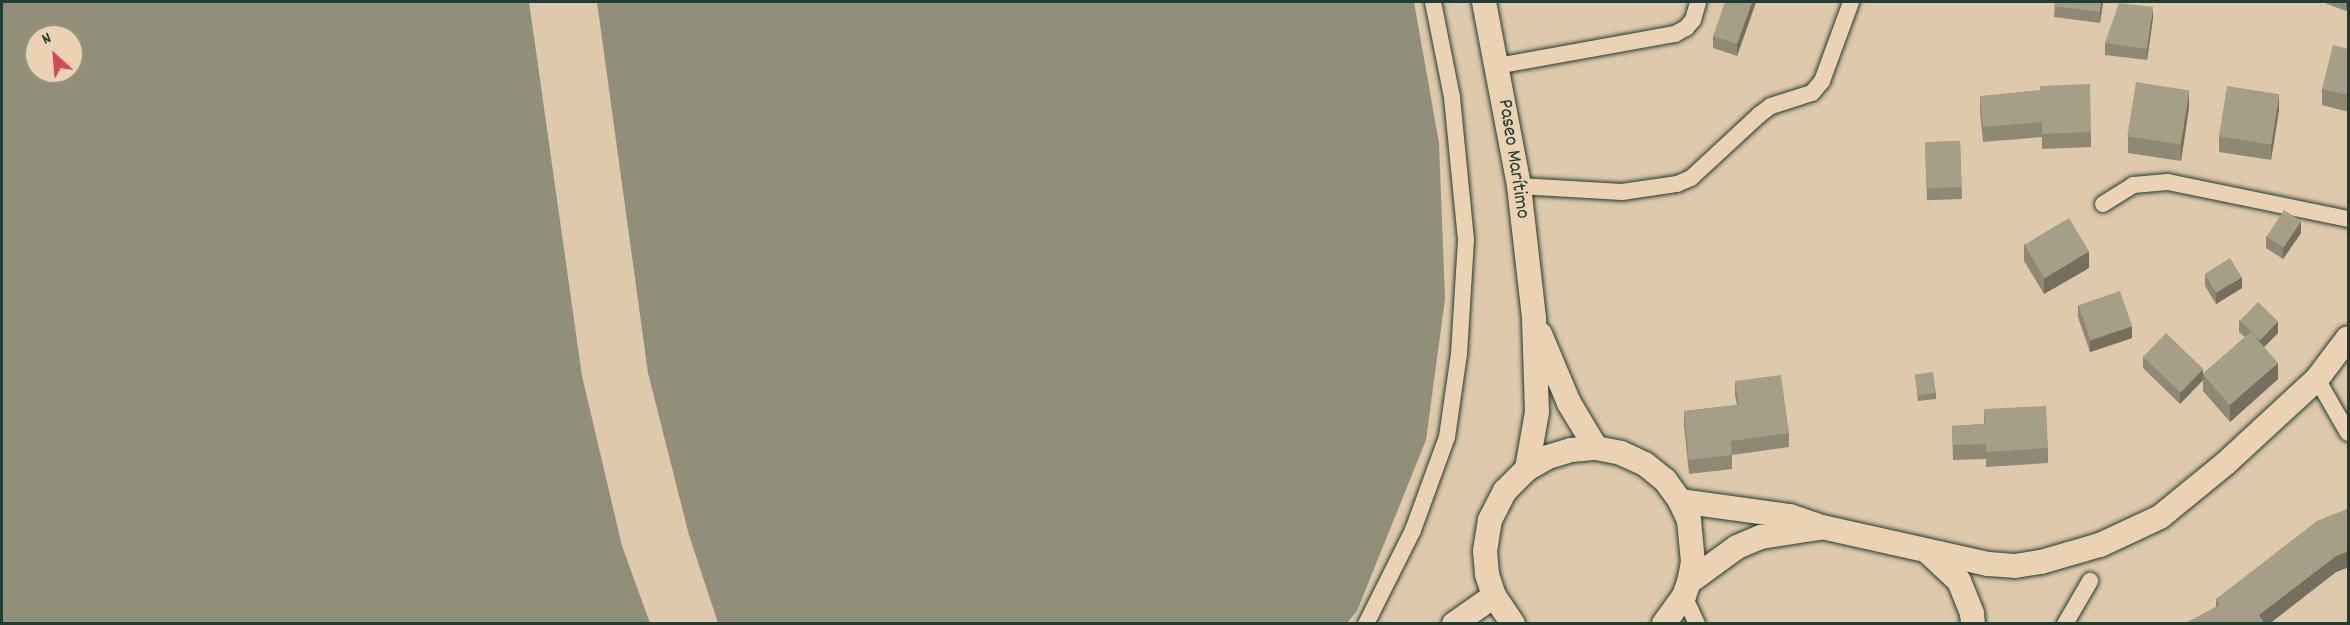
<!DOCTYPE html>
<meta charset="utf-8">
<style>
body{margin:0}
#map{position:relative;width:2350px;height:625px;overflow:hidden;background:#dec9aa;font-family:Dekko,sans-serif}
div>[style]{position:absolute}
[style*='--x']{left:calc(var(--x)*1px);top:calc(var(--y)*1px);width:calc(var(--w)*1px);rotate:calc(var(--a)*1deg)}
.water>*{inset:0;background:#8f8f7a}
.pier>*{inset:0;background:#dec9aa}
.roads{filter:drop-shadow(0 0 2px #1f3d34) drop-shadow(0 0 2px #1f3d34)}
.street>*{height:16px;margin:-8px;padding:0 8px;transform-origin:8px;border-radius:8px;background:#ead2b2}
.secondary>*{height:24px;margin:-12px;padding:0 12px;transform-origin:12px;border-radius:12px;background:#ead2b2}
.wall>*{inset:0;background:#8e8975;transform-origin:0 0}
.shaded-wall>*{inset:0;background:#746f5f}
.building>*{inset:0;background:#a59f88;transform-origin:0 0}
span{translate:-50% -50%;white-space:nowrap;text-align:center;line-height:1.15;-webkit-text-stroke:4.5px #ead2b2;paint-order:stroke}
.street-label{font-size:21px;color:#1f3d34}
.frame{position:absolute;inset:0;border:3px solid #1f3d34;pointer-events:none}
.north{position:absolute;left:24px;top:24px;width:60px;height:60px;box-sizing:border-box;background:#ead2b2;border:2px solid #999680;border-radius:50%;rotate:334deg;font-size:16px;font-weight:700;line-height:24px;text-align:center;color:#1f3d34}
.north::after{content:'';display:block;margin:auto;width:21px;height:27px;background:#d1495b;clip-path:polygon(50% 0,100% 100%,50% 72%,0 100%)}
</style>
<div id="map">
<div class="water">
<div style="clip-path:polygon(evenodd,2px 2px,1414px 2px,1439px 143px,1445px 299px,1426px 440px,1357px 611px,1347px 623px,2px 623px,2px 2px,36px 36px,72px 36px,72px 72px,36px 72px,36px 36px)"></div>
</div>
<div class="pier">
<div style="clip-path:polygon(529px 2px,597px 2px,648px 373px,689px 535px,718px 623px,650px 623px,622px 546px,582px 376px)"></div>
</div>
<div class="roads">
<div class="street">
<div style="--x:1497;--y:66;--w:181;--a:-10.2"></div>
<div style="--x:1675;--y:34;--w:13;--a:-29"></div>
<div style="--x:1686;--y:28;--w:11;--a:-49"></div>
<div style="--x:1693;--y:20;--w:19;--a:-74"></div>
<div style="--x:1519;--y:186;--w:103;--a:3.3"></div>
<div style="--x:1622;--y:192;--w:56;--a:-8.3"></div>
<div style="--x:1677;--y:184;--w:15;--a:-23"></div>
<div style="--x:1691;--y:178;--w:93;--a:-42.8"></div>
<div style="--x:1759;--y:115;--w:15;--a:-37"></div>
<div style="--x:1771;--y:106;--w:43;--a:-17.6"></div>
<div style="--x:1812;--y:93;--w:16;--a:-50"></div>
<div style="--x:1822;--y:81;--w:84;--a:-69.8"></div>
<div style="--x:2103;--y:204;--w:36;--a:-32"></div>
<div style="--x:2133;--y:185;--w:35;--a:-5"></div>
<div style="--x:2168;--y:182;--w:184;--a:11.6"></div>
<div style="--x:2317;--y:379;--w:62;--a:60.1"></div>
<div style="--x:1684;--y:596;--w:31;--a:65"></div>
<div style="--x:1366;--y:624;--w:105;--a:-63.4"></div>
<div style="--x:1413;--y:530;--w:99;--a:-69.9"></div>
<div style="--x:1447;--y:437;--w:84;--a:-81.8"></div>
<div style="--x:1459;--y:354;--w:114;--a:-86.5"></div>
<div style="--x:1466;--y:240;--w:144;--a:-95.6"></div>
<div style="--x:1452;--y:97;--w:97;--a:-101.3"></div>
<div style="--x:2065;--y:624;--w:50;--a:-59.8"></div>
</div>
<div class="secondary">
<div style="--x:1484;--y:2;--w:187;--a:79.2"></div>
<div style="--x:1519;--y:186;--w:133;--a:83.5"></div>
<div style="--x:1534;--y:318;--w:94;--a:88.2"></div>
<div style="--x:1537;--y:412;--w:58;--a:100"></div>
<div style="--x:1540;--y:334;--w:75;--a:67.2"></div>
<div style="--x:1569;--y:403;--w:52;--a:59"></div>
<div style="--x:1680;--y:501;--w:111;--a:7.8"></div>
<div style="--x:1790;--y:516;--w:34;--a:19"></div>
<div style="--x:1822;--y:527;--w:170;--a:12.6"></div>
<div style="--x:1988;--y:564;--w:27;--a:4"></div>
<div style="--x:2015;--y:566;--w:26;--a:-9"></div>
<div style="--x:2041;--y:562;--w:61;--a:-16.1"></div>
<div style="--x:2100;--y:545;--w:66;--a:-25"></div>
<div style="--x:2160;--y:517;--w:85;--a:-39.3"></div>
<div style="--x:2226;--y:463;--w:124;--a:-42.7"></div>
<div style="--x:2317;--y:379;--w:51;--a:-52.9"></div>
<div style="--x:1929;--y:553;--w:41;--a:43"></div>
<div style="--x:1959;--y:581;--w:35;--a:68"></div>
<div style="--x:1972;--y:614;--w:10;--a:84"></div>
<div style="--x:1689;--y:582;--w:59;--a:-36.1"></div>
<div style="--x:1737;--y:547;--w:26;--a:-23"></div>
<div style="--x:1761;--y:537;--w:59;--a:-8.8"></div>
<div style="--x:1454;--y:624;--w:49;--a:-35"></div>
<div style="--x:1513;--y:624;--w:34;--a:-124"></div>
<div style="--x:1494;--y:596;--w:23;--a:-108"></div>
<div style="--x:1487;--y:574;--w:23;--a:-95"></div>
<div style="--x:1485;--y:551;--w:31;--a:-81"></div>
<div style="--x:1490;--y:520;--w:33;--a:-63"></div>
<div style="--x:1505;--y:491;--w:31;--a:-45"></div>
<div style="--x:1527;--y:469;--w:24;--a:-30"></div>
<div style="--x:1548;--y:457;--w:24;--a:-17"></div>
<div style="--x:1571;--y:450;--w:25;--a:-5"></div>
<div style="--x:1596;--y:448;--w:25;--a:11"></div>
<div style="--x:1621;--y:453;--w:26;--a:25"></div>
<div style="--x:1645;--y:464;--w:26;--a:39"></div>
<div style="--x:1665;--y:480;--w:26;--a:54"></div>
<div style="--x:1680;--y:501;--w:21;--a:65"></div>
<div style="--x:1689;--y:520;--w:42;--a:84.6"></div>
<div style="--x:1693;--y:562;--w:20;--a:101"></div>
<div style="--x:1689;--y:582;--w:15;--a:110"></div>
<div style="--x:1684;--y:596;--w:34;--a:126"></div>
</div>
</div>
<div class="wall">
<div style="clip-path:polygon(1756px 2px,1737px 56px,1713px 48px,1713px 36px)"></div>
<div style="clip-path:polygon(2055px 2px,2103px 2px,2100px 23px,2054px 17px)"></div>
<div style="clip-path:polygon(2322px 2px,2349px 2px,2349px 5px,2346px 11px)"></div>
<div style="clip-path:polygon(2153px 18px,2147px 60px,2105px 55px,2105px 43px)"></div>
<div style="clip-path:polygon(2349px 49px,2349px 112px,2322px 105px,2322px 89px)"></div>
<div style="clip-path:polygon(1980px 96px,2091px 132px,2091px 147px,2042px 149px,2042px 137px,1983px 142px,1980px 111px)"></div>
<div style="clip-path:polygon(2189px 107px,2181px 161px,2128px 153px,2128px 136px)"></div>
<div style="clip-path:polygon(2279px 110px,2271px 160px,2219px 152px,2219px 136px)"></div>
<div style="left:1960px;top:141px;width:58px;height:35px;rotate:88deg"></div>
<div style="clip-path:polygon(2301px 233px,2283px 259px,2266px 248px,2266px 236px)"></div>
<div style="clip-path:polygon(2024px 244px,2089px 268px,2044px 294px,2024px 261px)"></div>
<div style="clip-path:polygon(2205px 274px,2242px 288px,2216px 304px,2205px 286px)"></div>
<div style="clip-path:polygon(2078px 305px,2132px 338px,2090px 352px,2078px 317px)"></div>
<div style="clip-path:polygon(2239px 320px,2278px 333px,2264px 347px,2278px 379px,2230px 422px,2203px 391px,2203px 380px,2180px 404px,2143px 368px,2143px 356px,2203px 374px,2245px 337px,2239px 332px)"></div>
<div style="clip-path:polygon(1915px 374px,1936px 393px,1936px 399px,1918px 401px)"></div>
<div style="clip-path:polygon(1735px 381px,1789px 433px,1789px 447px,1732px 455px,1732px 469px,1689px 474px,1684px 425px,1684px 411px,1737px 405px,1735px 395px)"></div>
<div style="clip-path:polygon(1984px 409px,2048px 448px,2048px 463px,1986px 467px,1986px 459px,1953px 460px,1952px 426px,1984px 424px)"></div>
<div style="clip-path:polygon(2349px 508px,2349px 567px,2336px 572px,2269px 624px,2184px 624px,2216px 607px,2216px 599px)"></div>
</div>
<div class="shaded-wall">
<div style="clip-path:polygon(1752px 2px,1756px 2px,1737px 56px,1737px 44px)"></div>
<div style="clip-path:polygon(2101px 2px,2103px 2px,2100px 23px,2100px 12px)"></div>
<div style="clip-path:polygon(2346px 2px,2349px 2px,2349px 5px,2346px 11px)"></div>
<div style="clip-path:polygon(2153px 7px,2153px 18px,2147px 60px,2147px 49px)"></div>
<div style="clip-path:polygon(2189px 90px,2189px 107px,2181px 161px,2181px 144px)"></div>
<div style="clip-path:polygon(2279px 94px,2279px 110px,2271px 160px,2271px 144px)"></div>
<div style="clip-path:polygon(2301px 221px,2301px 233px,2283px 259px,2283px 248px)"></div>
<div style="clip-path:polygon(2089px 251px,2089px 268px,2044px 294px,2044px 277px)"></div>
<div style="clip-path:polygon(2242px 277px,2242px 288px,2216px 304px,2216px 293px)"></div>
<div style="clip-path:polygon(2278px 321px,2278px 333px,2259px 352px,2259px 340px)"></div>
<div style="clip-path:polygon(2132px 326px,2132px 338px,2090px 352px,2090px 341px)"></div>
<div style="clip-path:polygon(2278px 363px,2278px 379px,2230px 422px,2230px 405px)"></div>
<div style="clip-path:polygon(2203px 369px,2203px 380px,2180px 404px,2180px 392px)"></div>
<div style="clip-path:polygon(2349px 551px,2349px 567px,2336px 572px,2269px 624px,2259px 624px,2259px 615px,2336px 556px)"></div>
</div>
<div class="building">
<div style="clip-path:polygon(1725px 2px,1752px 2px,1737px 44px,1713px 36px)"></div>
<div style="clip-path:polygon(2055px 2px,2101px 2px,2100px 12px,2054px 6px)"></div>
<div style="clip-path:polygon(2119px 3px,2153px 7px,2147px 49px,2105px 43px)"></div>
<div style="clip-path:polygon(2333px 45px,2349px 49px,2349px 95px,2322px 89px)"></div>
<div style="left:2136px;top:82px;width:54px;height:55px;rotate:9deg"></div>
<div style="clip-path:polygon(2090px 84px,2091px 132px,2042px 134px,2042px 122px,1983px 127px,1980px 96px,2040px 90px,2040px 86px)"></div>
<div style="left:2227px;top:86px;width:53px;height:51px;rotate:9deg"></div>
<div style="left:1960px;top:141px;width:46px;height:35px;rotate:88deg"></div>
<div style="left:2284px;top:210px;width:20px;height:32px;rotate:33deg"></div>
<div style="left:2069px;top:218px;width:39px;height:52px;rotate:59deg"></div>
<div style="left:2230px;top:258px;width:22px;height:30px;rotate:58deg"></div>
<div style="left:2120px;top:291px;width:37px;height:44px;rotate:71deg"></div>
<div style="left:2258px;top:302px;width:28px;height:26px;rotate:44deg"></div>
<div style="left:2251px;top:332px;width:41px;height:64px;rotate:49deg"></div>
<div style="left:2166px;top:333px;width:52px;height:33px;rotate:44deg"></div>
<div style="left:1933px;top:372px;width:21px;height:18px;rotate:82deg"></div>
<div style="clip-path:polygon(1781px 375px,1789px 433px,1731px 441px,1732px 455px,1689px 460px,1684px 411px,1739px 405px,1735px 381px)"></div>
<div style="clip-path:polygon(2046px 406px,2048px 448px,1986px 452px,1986px 444px,1953px 445px,1952px 426px,1985px 424px,1984px 409px)"></div>
<div style="clip-path:polygon(2349px 508px,2349px 551px,2336px 556px,2259px 615px,2265px 624px,2184px 624px,2220px 605px,2216px 599px,2317px 521px)"></div>
</div>
<div class="street-label">
<span style="left:1513px;top:159px;rotate:81deg">Paseo Marítimo</span>
</div>
<div class="frame"></div>
<div class="north">N</div>
</div>
